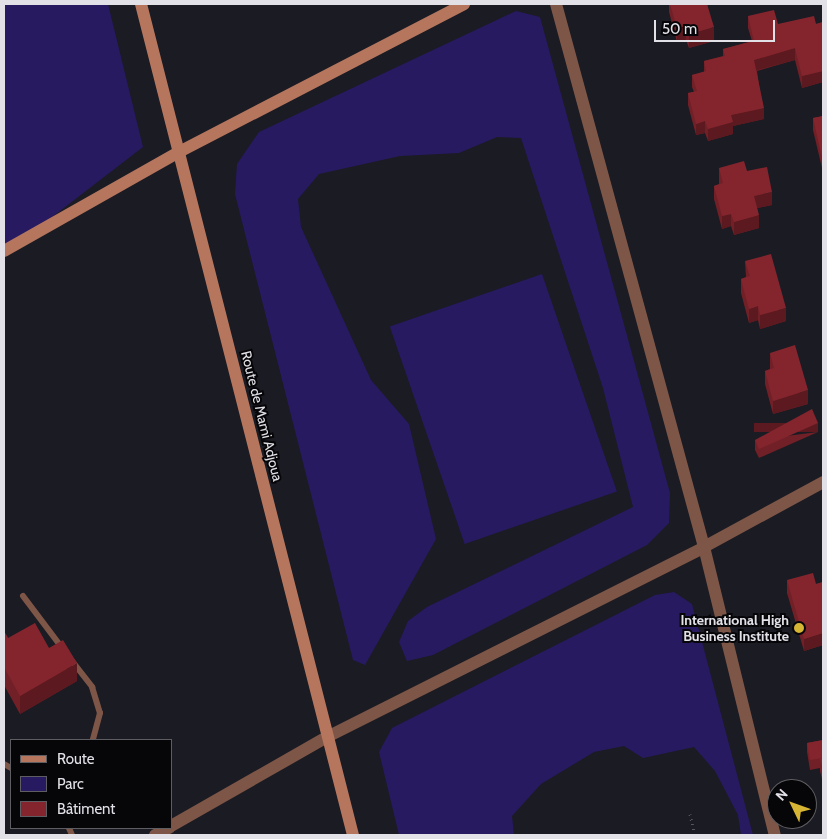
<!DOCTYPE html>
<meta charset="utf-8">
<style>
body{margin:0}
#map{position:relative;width:827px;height:839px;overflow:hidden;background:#1b1b23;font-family:Cabin,sans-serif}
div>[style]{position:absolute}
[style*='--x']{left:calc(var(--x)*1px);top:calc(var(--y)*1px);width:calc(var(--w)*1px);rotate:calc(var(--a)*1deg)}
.green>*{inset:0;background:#271a61;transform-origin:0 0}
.path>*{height:3px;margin-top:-1.5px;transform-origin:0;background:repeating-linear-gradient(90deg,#57575f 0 1px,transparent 0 5px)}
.lane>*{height:6px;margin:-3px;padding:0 3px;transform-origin:3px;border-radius:3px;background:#7e5647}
.street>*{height:12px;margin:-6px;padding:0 6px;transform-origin:6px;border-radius:6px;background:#7e5647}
.secondary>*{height:12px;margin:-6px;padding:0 6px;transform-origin:6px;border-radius:6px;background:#b6765e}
.wall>*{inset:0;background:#722027}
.shaded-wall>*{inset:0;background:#5c1a20;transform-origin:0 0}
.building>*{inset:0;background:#84252d}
.dots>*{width:14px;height:14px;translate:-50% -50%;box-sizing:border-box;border:2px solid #060609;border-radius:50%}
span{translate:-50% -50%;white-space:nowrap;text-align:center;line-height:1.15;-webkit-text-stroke:4px #060609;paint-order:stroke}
.street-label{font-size:14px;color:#e1e1e7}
.poi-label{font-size:14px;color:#e1e1e7;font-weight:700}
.right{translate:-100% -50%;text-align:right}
.frame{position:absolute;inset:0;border:5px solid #e1e1e7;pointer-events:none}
.legend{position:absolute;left:10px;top:739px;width:162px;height:90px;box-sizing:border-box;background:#060609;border:1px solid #5e5e62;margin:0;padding:6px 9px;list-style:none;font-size:15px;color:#e1e1e7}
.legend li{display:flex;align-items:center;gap:10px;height:25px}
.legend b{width:25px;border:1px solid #5e5e62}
.north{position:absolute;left:767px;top:779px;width:50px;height:50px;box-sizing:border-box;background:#060609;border:1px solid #5e5e62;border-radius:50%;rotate:312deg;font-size:14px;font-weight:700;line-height:20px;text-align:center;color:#e1e1e7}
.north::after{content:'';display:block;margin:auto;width:18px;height:22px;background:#d6b534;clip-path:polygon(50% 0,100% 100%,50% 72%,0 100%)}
.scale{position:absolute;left:654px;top:20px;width:121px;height:22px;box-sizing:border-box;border:2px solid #e1e1e7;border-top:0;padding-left:6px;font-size:15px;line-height:18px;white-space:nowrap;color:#e1e1e7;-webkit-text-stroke:4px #060609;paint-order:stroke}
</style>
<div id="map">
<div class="green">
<div style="clip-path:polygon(4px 4px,108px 4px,143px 147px,4px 254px)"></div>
<div style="clip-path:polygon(516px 11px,540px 17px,670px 493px,669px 523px,647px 545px,433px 655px,407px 661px,399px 642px,408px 621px,427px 607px,633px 507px,603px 388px,521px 138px,497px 137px,459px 153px,400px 156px,319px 174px,298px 199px,301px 227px,371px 380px,409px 424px,436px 539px,365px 665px,353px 660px,235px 194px,237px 164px,259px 132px)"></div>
<div style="left:542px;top:274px;width:230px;height:161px;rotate:71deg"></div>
<div style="clip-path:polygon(674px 592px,692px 604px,753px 835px,741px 835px,738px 815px,715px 771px,694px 747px,643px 758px,624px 746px,594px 752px,541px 784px,512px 816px,514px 835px,399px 835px,379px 752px,392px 728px,655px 595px)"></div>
</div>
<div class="path">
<div style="--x:690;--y:814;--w:22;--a:77"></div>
</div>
<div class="lane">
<div style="--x:23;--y:596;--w:66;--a:53"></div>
<div style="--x:72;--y:661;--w:33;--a:52"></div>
<div style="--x:92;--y:687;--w:27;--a:73"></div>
<div style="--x:100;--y:713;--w:28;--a:105"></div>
<div style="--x:4;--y:764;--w:8;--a:30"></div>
<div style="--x:69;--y:828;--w:8;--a:67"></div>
</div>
<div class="street">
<div style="--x:556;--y:4;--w:563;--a:74.75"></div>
<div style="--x:704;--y:547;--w:297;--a:76.2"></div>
<div style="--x:171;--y:826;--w:182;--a:-29.7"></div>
<div style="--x:329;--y:736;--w:420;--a:-26.7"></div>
<div style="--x:704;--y:547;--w:136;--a:-28.6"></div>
<div style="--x:155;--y:835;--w:16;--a:-27"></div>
</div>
<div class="secondary">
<div style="--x:141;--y:4;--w:858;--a:75.69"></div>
<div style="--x:4;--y:251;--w:201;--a:-29.5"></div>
<div style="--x:179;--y:152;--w:321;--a:-27.4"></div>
</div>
<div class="wall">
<div style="clip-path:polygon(669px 4px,707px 4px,714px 41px,689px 48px,686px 40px,677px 42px,669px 12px)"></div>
<div style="clip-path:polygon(748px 16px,778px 24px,816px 24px,823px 22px,823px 82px,802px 88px,795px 60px,757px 71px,764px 119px,733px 126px,733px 134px,708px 141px,705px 133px,696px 135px,688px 105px,688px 93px,694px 92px,692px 87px,692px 75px,704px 72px,704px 61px,723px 56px,723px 49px,752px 41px,748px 28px)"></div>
<div style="clip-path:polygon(823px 116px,823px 172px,813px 130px,813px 118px)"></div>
<div style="clip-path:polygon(719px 168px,747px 171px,772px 205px,757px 208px,759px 228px,734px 235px,731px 226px,722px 229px,714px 199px,714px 186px,719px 184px)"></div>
<div style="clip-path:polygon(745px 261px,786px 321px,760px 329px,758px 320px,749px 323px,741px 293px,741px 279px,746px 277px)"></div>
<div style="clip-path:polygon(770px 353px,808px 404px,773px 414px,765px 384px,765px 371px,770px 369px)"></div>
<div style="clip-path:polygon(818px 432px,759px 458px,755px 450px,755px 440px)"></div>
<div style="clip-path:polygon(787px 580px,816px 584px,823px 582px,823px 645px,804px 651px,787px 593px)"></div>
<div style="clip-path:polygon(4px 631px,8px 638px,49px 648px,77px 681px,20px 714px,4px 685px)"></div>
<div style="clip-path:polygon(823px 740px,823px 783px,820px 771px,820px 768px,810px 770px,807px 752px,807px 743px)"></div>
</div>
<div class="shaded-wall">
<div style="clip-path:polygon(686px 26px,686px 40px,677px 42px,677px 28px)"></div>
<div style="clip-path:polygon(714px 27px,714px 41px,689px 48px,689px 34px)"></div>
<div style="clip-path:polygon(795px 48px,795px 60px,754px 71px,754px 60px)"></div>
<div style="clip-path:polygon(823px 71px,823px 82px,802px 88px,802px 76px)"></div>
<div style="clip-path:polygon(764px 108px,764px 119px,733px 126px,733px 134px,708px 141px,708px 129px,731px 115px)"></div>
<div style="clip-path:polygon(705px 121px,705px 133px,696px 135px,696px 124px)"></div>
<div style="clip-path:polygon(772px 192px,772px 205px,754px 209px,754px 196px)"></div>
<div style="clip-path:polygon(731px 214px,731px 226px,722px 229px,722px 216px)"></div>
<div style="clip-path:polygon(759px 215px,759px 228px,734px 235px,734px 222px)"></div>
<div style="clip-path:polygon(758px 306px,758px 320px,749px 323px,749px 309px)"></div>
<div style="clip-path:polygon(786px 308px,786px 321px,760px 329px,760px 315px)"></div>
<div style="clip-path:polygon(808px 390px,808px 404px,773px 414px,773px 401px)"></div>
<div style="left:818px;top:423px;width:9px;height:64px;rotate:90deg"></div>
<div style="clip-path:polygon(823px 633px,823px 645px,804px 651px,804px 639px)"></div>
<div style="clip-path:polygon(77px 663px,77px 681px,20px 714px,20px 696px)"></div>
</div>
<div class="building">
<div style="clip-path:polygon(670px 4px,707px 4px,714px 27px,689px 34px,686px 26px,677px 28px)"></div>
<div style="clip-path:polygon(774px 10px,778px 24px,814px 16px,816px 24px,823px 22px,823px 71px,802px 76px,795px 48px,754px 60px,764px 108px,731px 115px,733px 122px,708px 129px,705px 121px,696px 124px,688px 93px,697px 91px,692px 75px,706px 71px,704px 61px,725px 56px,723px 49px,754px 41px,748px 16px)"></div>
<div style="clip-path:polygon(823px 116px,823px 161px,813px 118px)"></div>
<div style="clip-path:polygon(744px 161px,747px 171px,767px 167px,772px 192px,754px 196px,759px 215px,734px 222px,731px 214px,722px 216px,714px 186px,723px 183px,719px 168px)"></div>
<div style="clip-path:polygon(771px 254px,786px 308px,760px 315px,758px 306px,749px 309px,741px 279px,750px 276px,745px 261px)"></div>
<div style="clip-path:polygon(795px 345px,808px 390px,773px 401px,765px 371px,774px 368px,770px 353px)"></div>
<div style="clip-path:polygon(812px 409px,818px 423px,759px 449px,755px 440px)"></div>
<div style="clip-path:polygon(813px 573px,816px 584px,823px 582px,823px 633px,804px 639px,787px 580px)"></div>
<div style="clip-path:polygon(35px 623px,49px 648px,63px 640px,77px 663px,20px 696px,4px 667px,4px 631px,8px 638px)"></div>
<div style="clip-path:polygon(823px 740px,823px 758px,810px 760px,807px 743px)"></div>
<div style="clip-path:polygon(823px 758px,823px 770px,820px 759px)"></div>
</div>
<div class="dots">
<div style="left:799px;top:628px;background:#d6b534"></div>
</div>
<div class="street-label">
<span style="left:262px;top:416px;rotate:76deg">Route de Mami Adjoua</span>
</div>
<div class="poi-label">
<span class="right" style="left:789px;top:628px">International High<br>Business Institute</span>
</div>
<div class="frame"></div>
<ul class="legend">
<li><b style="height:6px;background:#b6765e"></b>Route</li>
<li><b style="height:14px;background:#271a61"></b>Parc</li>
<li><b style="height:14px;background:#84252d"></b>Bâtiment</li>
</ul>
<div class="north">N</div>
<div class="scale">50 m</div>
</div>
